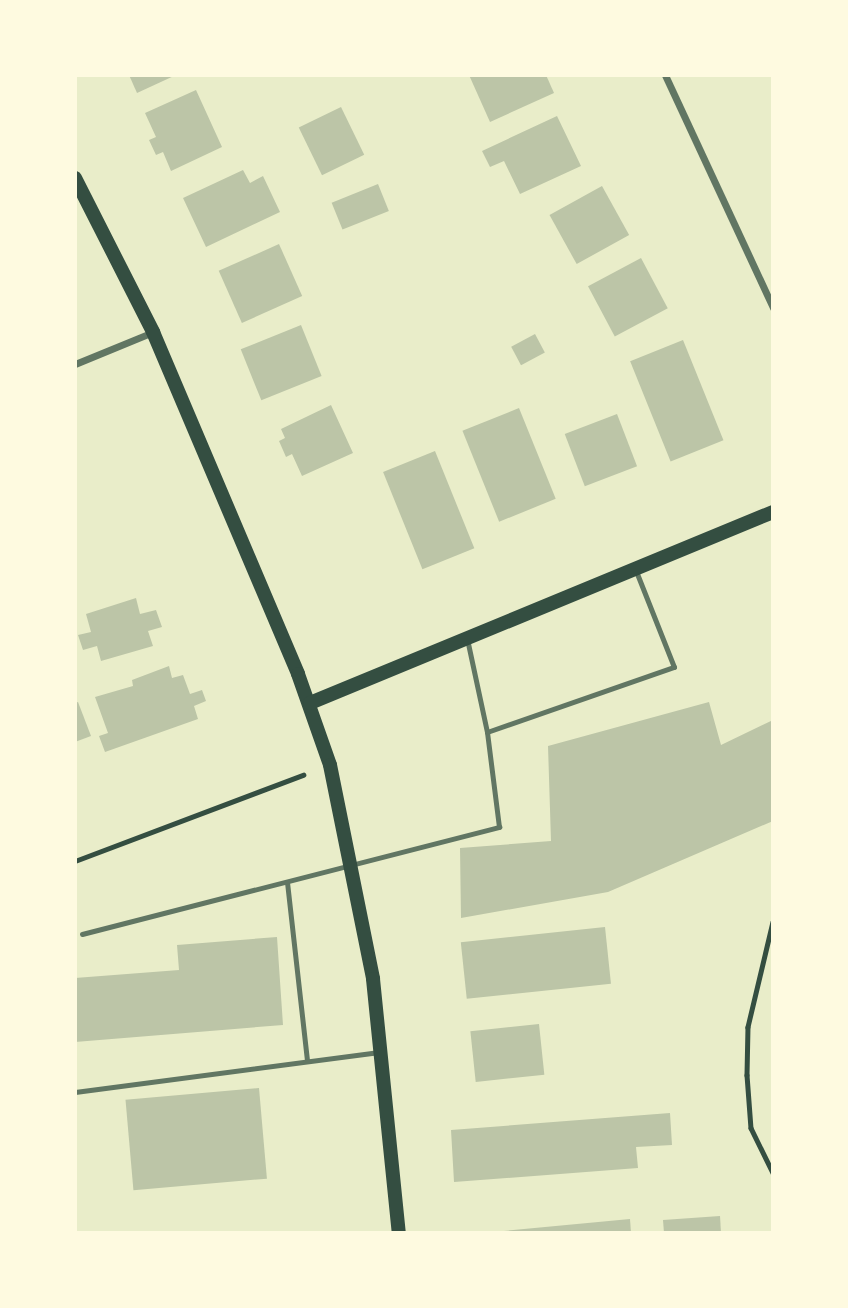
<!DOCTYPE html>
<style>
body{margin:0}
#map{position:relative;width:848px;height:1308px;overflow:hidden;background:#e9edc9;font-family:Raleway,sans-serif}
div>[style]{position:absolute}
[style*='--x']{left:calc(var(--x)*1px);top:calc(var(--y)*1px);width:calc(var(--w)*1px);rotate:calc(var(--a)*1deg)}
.building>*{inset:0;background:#bcc5a7;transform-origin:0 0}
.path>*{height:4.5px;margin:-2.25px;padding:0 2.25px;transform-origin:2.25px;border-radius:2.25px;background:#344e41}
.service>*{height:5px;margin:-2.5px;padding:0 2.5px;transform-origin:2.5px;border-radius:2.5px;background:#617663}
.minor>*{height:7px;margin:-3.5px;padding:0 3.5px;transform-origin:3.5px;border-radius:3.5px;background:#617663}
.secondary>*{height:14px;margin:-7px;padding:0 7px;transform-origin:7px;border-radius:7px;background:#344e41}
span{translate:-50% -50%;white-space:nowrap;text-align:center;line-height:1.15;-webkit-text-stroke:7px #fefae0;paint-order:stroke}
.frame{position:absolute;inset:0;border:77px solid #fefae0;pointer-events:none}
</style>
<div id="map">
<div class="building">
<div style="clip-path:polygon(129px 75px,176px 75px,137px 93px)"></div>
<div style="clip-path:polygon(469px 75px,546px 75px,554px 93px,490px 122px)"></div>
<div style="clip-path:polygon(196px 90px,222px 147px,171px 171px,163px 152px,156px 155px,149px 140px,156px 137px,145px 113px)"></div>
<div style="left:341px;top:107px;width:53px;height:47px;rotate:64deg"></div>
<div style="clip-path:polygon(557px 116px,581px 166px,520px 194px,504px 161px,490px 167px,482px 151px)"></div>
<div style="clip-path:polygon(243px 170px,250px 183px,263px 176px,280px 212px,206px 247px,183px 198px)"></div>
<div style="left:378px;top:184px;width:29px;height:50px;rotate:68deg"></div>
<div style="left:602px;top:186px;width:56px;height:60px;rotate:61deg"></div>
<div style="left:279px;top:244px;width:57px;height:66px;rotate:66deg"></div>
<div style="left:641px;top:258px;width:57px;height:60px;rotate:62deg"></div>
<div style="left:301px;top:325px;width:55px;height:65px;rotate:68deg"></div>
<div style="left:535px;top:334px;width:21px;height:27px;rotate:62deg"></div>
<div style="left:683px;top:340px;width:108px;height:57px;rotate:68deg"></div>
<div style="clip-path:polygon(331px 405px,353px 453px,302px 476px,292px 454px,286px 457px,279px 441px,285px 438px,281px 429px)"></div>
<div style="left:519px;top:408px;width:98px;height:61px;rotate:68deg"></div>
<div style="left:617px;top:414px;width:56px;height:56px;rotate:69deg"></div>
<div style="left:435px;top:451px;width:105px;height:56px;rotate:68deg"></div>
<div style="clip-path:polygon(136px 598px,140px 614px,156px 610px,162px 627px,148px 631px,153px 646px,101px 661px,97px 646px,83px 650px,78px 635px,91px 632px,86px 614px)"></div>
<div style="clip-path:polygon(169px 666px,172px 678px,183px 675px,190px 694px,202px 690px,206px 701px,194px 706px,198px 719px,105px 752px,99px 736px,108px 733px,95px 697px,133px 686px,132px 680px)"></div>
<div style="clip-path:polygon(78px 702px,91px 736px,75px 742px,75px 703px)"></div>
<div style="clip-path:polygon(709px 702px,721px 745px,773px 720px,773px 821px,608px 892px,461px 918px,460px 848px,551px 841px,548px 746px)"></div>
<div style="left:605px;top:927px;width:57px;height:145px;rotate:84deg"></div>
<div style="clip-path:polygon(277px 937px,283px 1025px,75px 1042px,75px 978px,179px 970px,177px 945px)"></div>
<div style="left:539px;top:1024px;width:51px;height:69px;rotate:84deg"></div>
<div style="left:259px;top:1088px;width:91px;height:134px;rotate:85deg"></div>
<div style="clip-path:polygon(670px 1113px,672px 1145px,636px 1147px,638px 1168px,454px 1182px,451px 1130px)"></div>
<div style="clip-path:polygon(720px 1216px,721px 1233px,664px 1233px,663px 1220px)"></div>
<div style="clip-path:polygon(630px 1219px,631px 1233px,504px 1233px,504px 1231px)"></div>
</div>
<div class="path">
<div style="--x:75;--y:861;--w:244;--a:-20.7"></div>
<div style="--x:773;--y:922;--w:108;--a:103.4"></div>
<div style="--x:748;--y:1027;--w:48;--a:91.2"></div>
<div style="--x:747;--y:1075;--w:53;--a:85.7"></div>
<div style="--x:751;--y:1128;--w:50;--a:63.9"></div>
</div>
<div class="service">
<div style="--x:487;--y:732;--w:198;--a:-19.2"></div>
<div style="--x:674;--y:667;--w:103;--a:-111.6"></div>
<div style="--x:287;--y:882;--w:179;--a:83.6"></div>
<div style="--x:82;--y:934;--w:431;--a:-14.4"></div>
<div style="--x:499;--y:827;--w:96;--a:-97.2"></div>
<div style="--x:487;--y:732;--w:95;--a:-102.1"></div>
<div style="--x:75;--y:1092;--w:305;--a:-7.5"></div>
</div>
<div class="minor">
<div style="--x:665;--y:75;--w:257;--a:65.1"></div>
<div style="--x:75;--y:364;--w:84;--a:-22.3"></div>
</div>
<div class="secondary">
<div style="--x:75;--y:178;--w:173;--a:63.1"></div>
<div style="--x:153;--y:332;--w:371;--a:67"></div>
<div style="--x:298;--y:674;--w:96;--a:70.6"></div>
<div style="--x:330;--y:765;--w:218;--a:78.6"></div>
<div style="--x:373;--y:979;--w:255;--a:84.2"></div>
<div style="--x:310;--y:703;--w:501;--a:-22.42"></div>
</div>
<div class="frame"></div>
</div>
